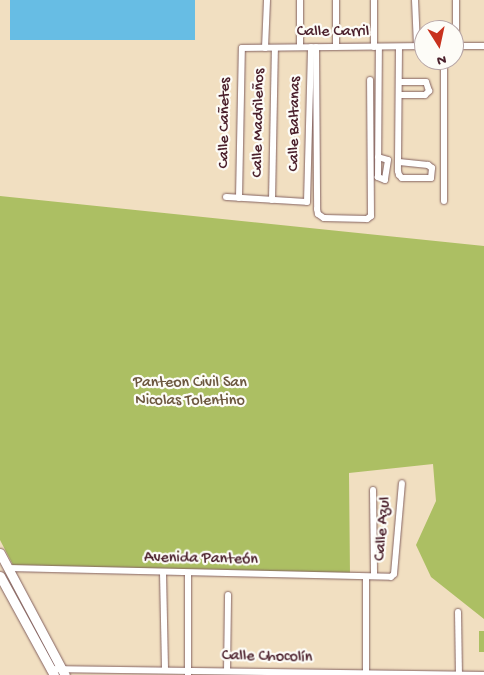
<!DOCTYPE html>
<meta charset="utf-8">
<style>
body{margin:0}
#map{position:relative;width:484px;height:675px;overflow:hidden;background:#f1dfc1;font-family:"Gochi Hand",sans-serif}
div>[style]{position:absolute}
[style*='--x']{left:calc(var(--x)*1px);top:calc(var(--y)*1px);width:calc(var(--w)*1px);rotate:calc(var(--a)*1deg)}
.green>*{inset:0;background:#acbf63;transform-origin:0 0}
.water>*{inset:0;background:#67bde4;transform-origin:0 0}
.roads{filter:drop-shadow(0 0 1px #846260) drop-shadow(0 0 1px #846260)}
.street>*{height:6px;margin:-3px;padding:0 3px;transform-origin:3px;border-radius:3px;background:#fff}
.secondary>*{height:9px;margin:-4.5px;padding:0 4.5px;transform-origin:4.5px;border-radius:4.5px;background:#fff}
span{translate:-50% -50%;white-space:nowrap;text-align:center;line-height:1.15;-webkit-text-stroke:4.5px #fdfcf7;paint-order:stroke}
.street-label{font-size:16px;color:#4a1f2b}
.park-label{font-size:16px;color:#6c573f}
.north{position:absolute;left:414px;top:20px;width:50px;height:50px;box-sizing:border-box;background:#fdfcf7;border:1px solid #b5a4a5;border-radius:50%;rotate:170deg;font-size:14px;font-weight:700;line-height:20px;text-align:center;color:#4a1f2b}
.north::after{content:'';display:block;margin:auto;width:18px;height:22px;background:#c8321e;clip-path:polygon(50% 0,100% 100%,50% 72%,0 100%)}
</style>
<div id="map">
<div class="green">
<div style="clip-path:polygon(0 196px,484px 246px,484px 619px,431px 577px,416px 545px,436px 501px,433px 464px,349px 473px,350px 575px,13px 565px,0 540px)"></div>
<div style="left:479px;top:631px;width:5px;height:21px"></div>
</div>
<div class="water">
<div style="left:10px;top:0;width:185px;height:40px"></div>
</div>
<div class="roads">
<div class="street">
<div style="--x:336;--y:0;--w:47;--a:90"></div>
<div style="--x:374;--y:0;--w:47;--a:90"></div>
<div style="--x:415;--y:0;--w:46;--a:87.5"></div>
<div style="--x:456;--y:0;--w:46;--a:90"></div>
<div style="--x:454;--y:46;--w:30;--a:0"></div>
<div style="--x:300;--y:47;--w:47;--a:-90"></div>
<div style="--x:316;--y:47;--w:162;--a:89.6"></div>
<div style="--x:317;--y:209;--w:5;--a:79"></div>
<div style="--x:318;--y:214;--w:7;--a:34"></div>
<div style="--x:324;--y:218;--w:43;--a:1.3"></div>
<div style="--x:367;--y:219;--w:5;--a:-37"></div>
<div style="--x:371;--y:216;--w:136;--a:-90.4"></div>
<div style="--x:399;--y:47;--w:124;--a:90.5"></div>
<div style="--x:398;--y:171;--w:4;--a:76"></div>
<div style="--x:399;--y:175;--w:4;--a:45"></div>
<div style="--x:402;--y:178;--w:29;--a:0"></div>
<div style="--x:431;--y:178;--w:10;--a:-84"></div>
<div style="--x:432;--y:168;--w:5;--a:-143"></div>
<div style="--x:428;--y:165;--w:29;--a:-174"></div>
<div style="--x:265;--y:48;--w:48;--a:-87.6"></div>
<div style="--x:441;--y:60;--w:10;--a:73"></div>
<div style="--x:444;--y:70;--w:131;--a:90"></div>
<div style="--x:399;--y:95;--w:26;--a:0"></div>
<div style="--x:425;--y:95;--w:6;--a:-45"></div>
<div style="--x:429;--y:91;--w:9;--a:-108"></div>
<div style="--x:426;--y:82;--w:27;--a:180"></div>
<div style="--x:378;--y:157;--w:10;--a:17"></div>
<div style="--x:388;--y:160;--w:20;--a:99"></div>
<div style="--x:385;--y:180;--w:8;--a:-157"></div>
<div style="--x:378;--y:177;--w:130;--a:-89.6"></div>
<div style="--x:226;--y:197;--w:81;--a:3.5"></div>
<div style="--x:307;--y:202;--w:155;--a:-88.5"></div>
<div style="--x:239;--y:198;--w:150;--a:-88.9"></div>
<div style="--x:242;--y:48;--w:182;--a:-0.6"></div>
<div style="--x:272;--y:200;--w:152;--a:-88.9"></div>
<div style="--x:373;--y:490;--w:86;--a:89.3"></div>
<div style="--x:8;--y:568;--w:383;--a:1.3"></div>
<div style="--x:391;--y:577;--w:4;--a:-45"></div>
<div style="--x:394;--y:574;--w:91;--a:-85"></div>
<div style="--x:163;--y:573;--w:96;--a:88.8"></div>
<div style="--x:458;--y:612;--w:62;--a:89.1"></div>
<div style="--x:50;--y:669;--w:434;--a:0.8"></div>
<div style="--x:227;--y:671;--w:76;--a:-89.2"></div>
<div style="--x:366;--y:673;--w:96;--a:-90"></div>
<div style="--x:188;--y:675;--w:101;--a:-90"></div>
</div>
<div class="secondary">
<div style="--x:0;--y:553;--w:138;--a:62"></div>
<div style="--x:0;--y:576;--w:113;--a:61.4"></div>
</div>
</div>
<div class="street-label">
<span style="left:333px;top:33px">Calle Carril</span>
<span style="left:226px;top:123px;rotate:-89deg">Calle Cañetes</span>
<span style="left:260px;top:123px;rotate:-89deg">Calle Madrileños</span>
<span style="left:296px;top:124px;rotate:-89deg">Calle Baltanas</span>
<span style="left:384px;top:529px;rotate:-85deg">Calle Azul</span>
<span style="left:201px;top:560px;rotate:1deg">Avenida Panteón</span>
<span style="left:267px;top:658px;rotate:1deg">Calle Chocolín</span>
</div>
<div class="park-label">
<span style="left:190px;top:393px">Panteon Civil San<br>Nicolas Tolentino</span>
</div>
<div class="north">N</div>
</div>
